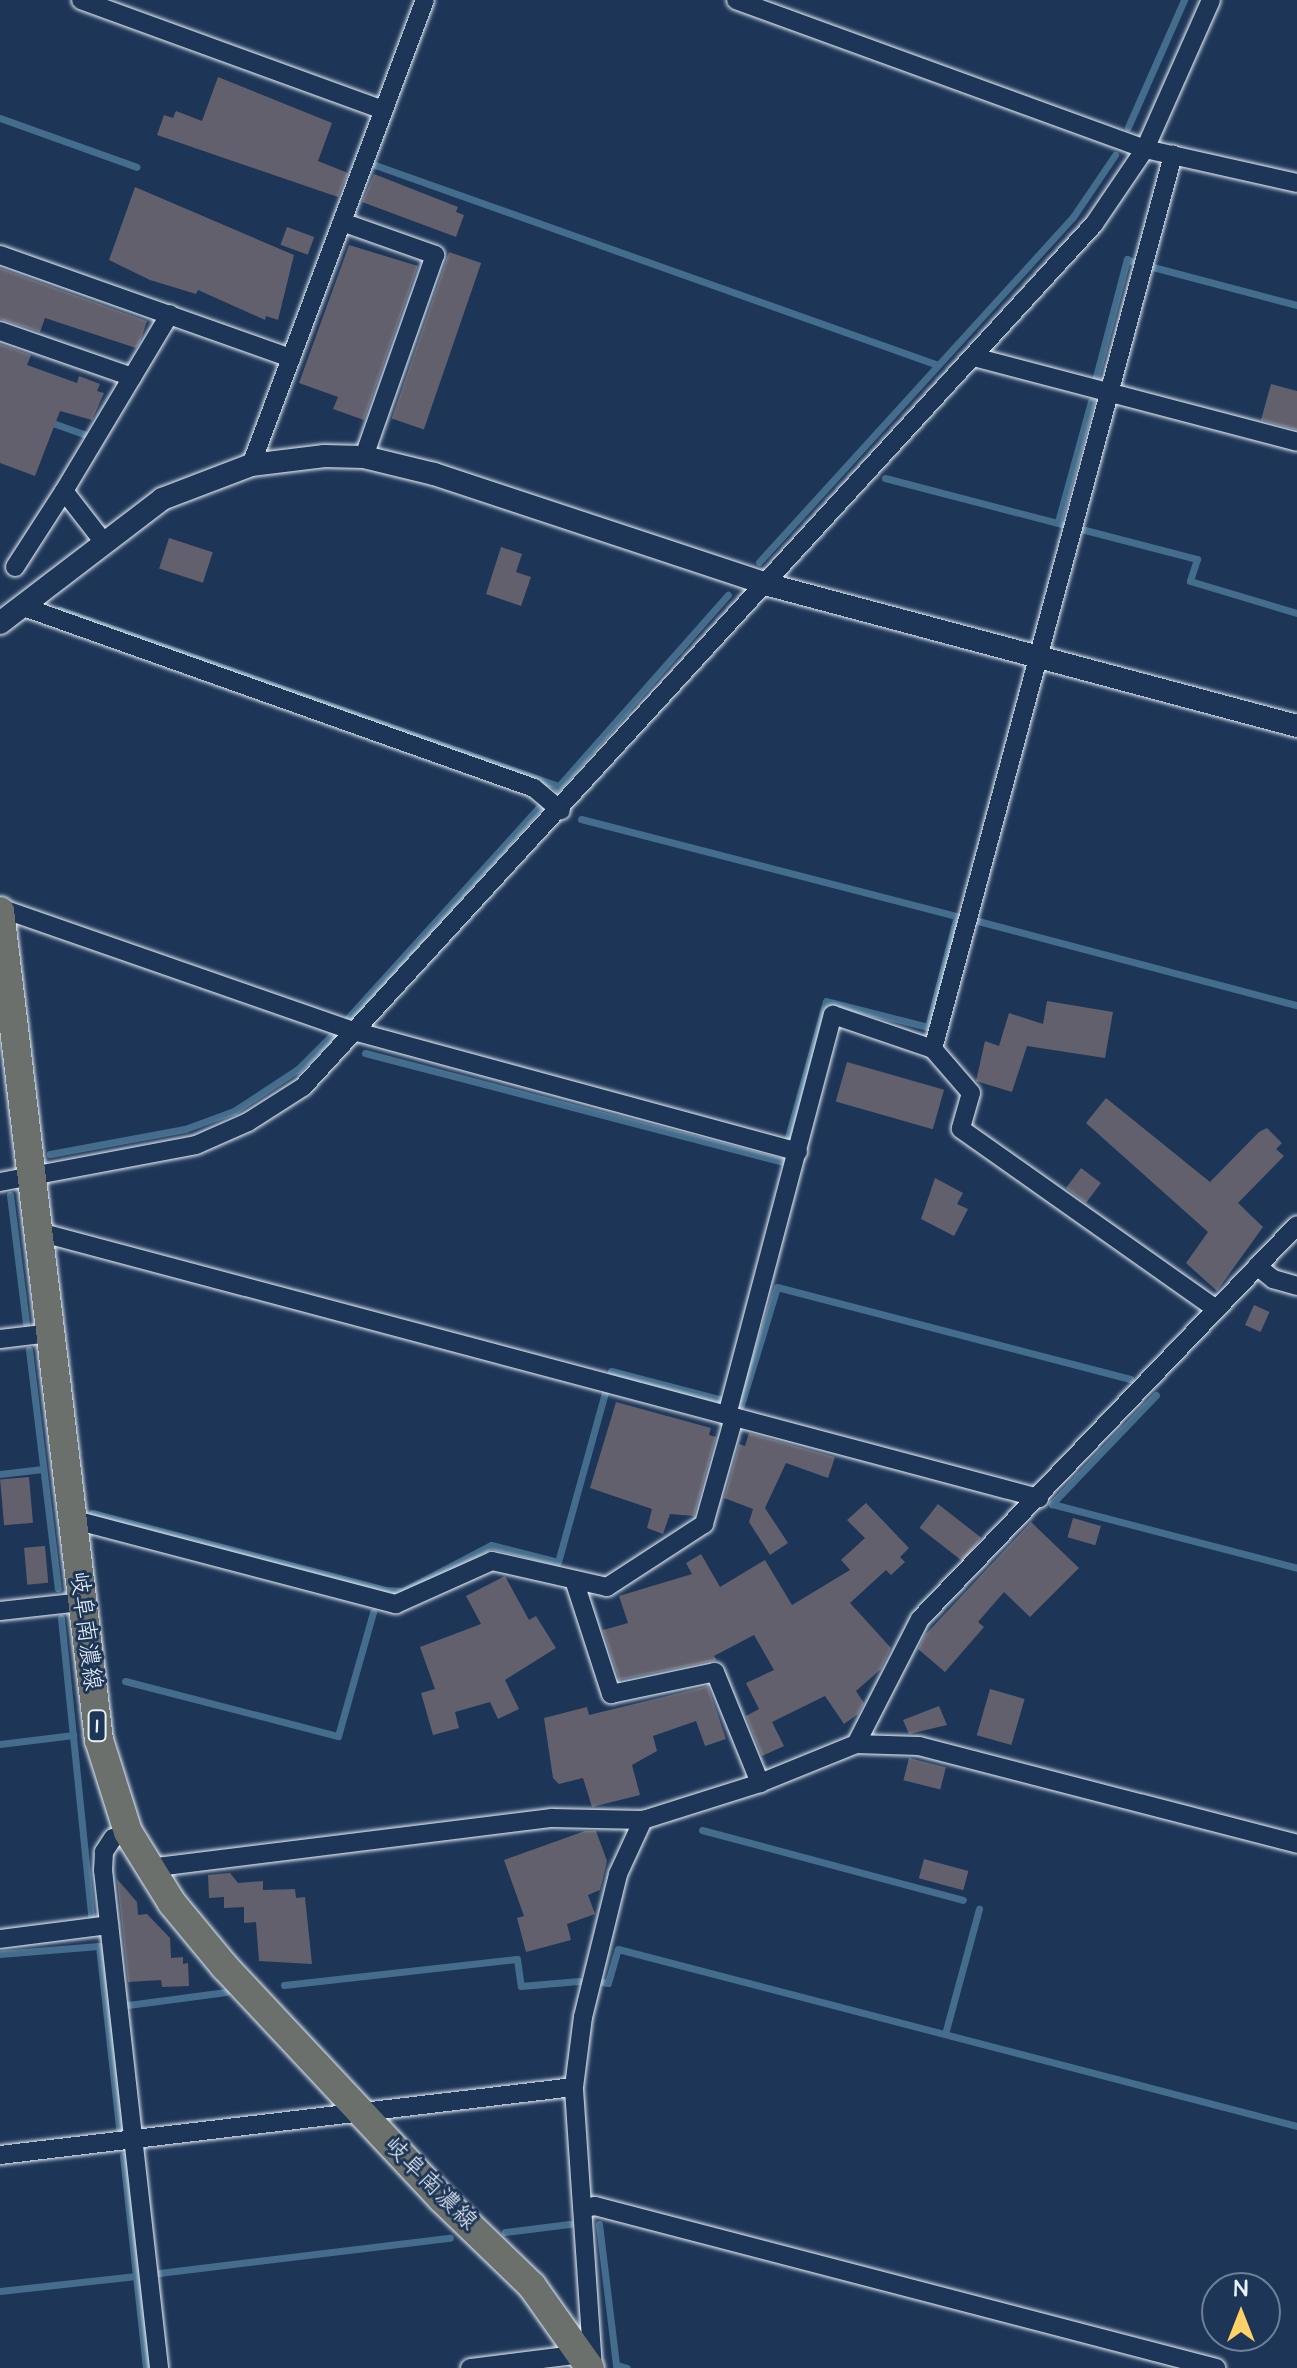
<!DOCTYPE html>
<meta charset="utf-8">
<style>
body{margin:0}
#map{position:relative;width:1297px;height:2368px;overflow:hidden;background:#1d3557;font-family:"Architects Daughter","Klee One",sans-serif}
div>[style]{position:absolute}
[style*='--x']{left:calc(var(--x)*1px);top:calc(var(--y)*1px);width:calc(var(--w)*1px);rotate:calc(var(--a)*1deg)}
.stream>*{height:7px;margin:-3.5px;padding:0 3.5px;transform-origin:3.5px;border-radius:3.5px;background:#446c8c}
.building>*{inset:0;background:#62606d;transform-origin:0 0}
.roads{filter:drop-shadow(0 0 2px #e8f1f8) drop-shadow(0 0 2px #e8f1f8)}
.minor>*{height:18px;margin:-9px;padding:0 9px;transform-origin:9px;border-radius:9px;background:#1d3557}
.tertiary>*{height:22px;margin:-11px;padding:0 11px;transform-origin:11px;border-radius:11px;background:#1d3557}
.primary>*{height:28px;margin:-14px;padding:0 14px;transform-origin:14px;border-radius:14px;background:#6b706d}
span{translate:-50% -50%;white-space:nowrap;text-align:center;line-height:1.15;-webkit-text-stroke:6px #1d3557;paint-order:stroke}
.shield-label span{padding:2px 6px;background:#1d3557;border:2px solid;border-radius:6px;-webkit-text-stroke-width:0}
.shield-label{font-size:22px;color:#e8f1f8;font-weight:700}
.street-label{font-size:24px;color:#e8f1f8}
.north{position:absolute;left:1201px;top:2272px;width:80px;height:80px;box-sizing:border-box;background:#1d3557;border:2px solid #6e8097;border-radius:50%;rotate:0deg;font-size:22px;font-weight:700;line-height:32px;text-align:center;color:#e8f1f8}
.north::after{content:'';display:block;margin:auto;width:28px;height:36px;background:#ffd166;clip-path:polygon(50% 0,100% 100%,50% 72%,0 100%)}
</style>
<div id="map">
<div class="stream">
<div style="--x:0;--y:118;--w:145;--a:19.7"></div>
<div style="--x:1128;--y:127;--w:139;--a:-66.2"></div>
<div style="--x:375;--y:165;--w:597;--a:19.56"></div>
<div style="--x:1149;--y:266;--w:153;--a:14.8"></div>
<div style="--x:1096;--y:377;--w:122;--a:-75.3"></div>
<div style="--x:1127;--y:259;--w:4;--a:27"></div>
<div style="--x:47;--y:421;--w:41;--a:19.7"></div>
<div style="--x:885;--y:478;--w:183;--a:14.6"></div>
<div style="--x:1058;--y:522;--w:125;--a:-74.7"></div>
<div style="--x:1081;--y:529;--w:120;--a:14.5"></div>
<div style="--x:1197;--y:559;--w:23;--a:108"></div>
<div style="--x:1190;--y:581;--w:112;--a:16.7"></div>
<div style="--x:759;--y:562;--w:466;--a:-47.7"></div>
<div style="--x:1073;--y:217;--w:75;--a:-55.9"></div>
<div style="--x:60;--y:610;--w:528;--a:19.46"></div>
<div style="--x:557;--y:788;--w:258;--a:-48.5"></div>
<div style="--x:581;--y:819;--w:388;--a:14.5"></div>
<div style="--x:957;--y:916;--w:115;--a:104.6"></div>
<div style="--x:928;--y:1027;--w:105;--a:-165.7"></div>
<div style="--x:826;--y:1001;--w:145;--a:105.6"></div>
<div style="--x:978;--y:921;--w:330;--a:14.8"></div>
<div style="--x:346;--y:1020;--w:292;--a:-47.8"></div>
<div style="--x:365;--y:1053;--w:431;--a:14.6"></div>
<div style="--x:50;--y:1154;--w:137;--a:-10.5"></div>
<div style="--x:185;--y:1129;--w:52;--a:-20.2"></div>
<div style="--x:234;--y:1111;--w:77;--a:-33.3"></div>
<div style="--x:298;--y:1069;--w:54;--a:-45"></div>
<div style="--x:10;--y:1195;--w:129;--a:82.9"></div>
<div style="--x:29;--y:1350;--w:240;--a:83.1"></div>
<div style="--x:611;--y:1371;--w:115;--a:14.6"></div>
<div style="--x:1156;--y:1395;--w:151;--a:133.7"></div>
<div style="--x:1052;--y:1504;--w:253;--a:14.6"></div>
<div style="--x:741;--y:1405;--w:123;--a:-73"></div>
<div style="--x:777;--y:1287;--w:365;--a:14.6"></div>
<div style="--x:0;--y:1474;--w:43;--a:-6.6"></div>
<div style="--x:92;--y:1513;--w:303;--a:14.7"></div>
<div style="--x:385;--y:1590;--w:18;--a:3"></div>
<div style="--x:403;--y:1591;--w:99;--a:-27.6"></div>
<div style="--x:491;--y:1545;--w:69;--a:14.2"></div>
<div style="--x:558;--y:1562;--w:176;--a:-74.5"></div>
<div style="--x:61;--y:1618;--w:299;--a:84.2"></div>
<div style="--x:125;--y:1681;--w:220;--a:14.5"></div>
<div style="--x:338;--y:1736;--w:129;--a:-74.2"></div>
<div style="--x:0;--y:1744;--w:74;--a:-7"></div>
<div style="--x:702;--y:1830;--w:270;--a:15"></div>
<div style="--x:0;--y:1954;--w:99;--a:-4.6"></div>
<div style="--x:99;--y:1946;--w:183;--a:83.7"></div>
<div style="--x:602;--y:1982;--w:6;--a:9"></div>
<div style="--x:608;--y:1983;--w:35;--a:-74"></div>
<div style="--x:618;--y:1949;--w:702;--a:14.61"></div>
<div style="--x:284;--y:1985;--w:234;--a:-6.4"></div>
<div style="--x:517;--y:1959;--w:27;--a:82"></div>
<div style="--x:521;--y:1986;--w:58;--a:-4.9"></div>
<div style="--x:128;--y:2005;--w:99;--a:-7.6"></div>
<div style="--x:945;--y:2034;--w:130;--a:-74.8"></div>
<div style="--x:123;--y:2156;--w:213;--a:83.8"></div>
<div style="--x:599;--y:2224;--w:142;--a:83.1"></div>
<div style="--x:616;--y:2365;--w:11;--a:15"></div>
<div style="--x:505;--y:2232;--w:65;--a:-7"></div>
<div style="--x:159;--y:2273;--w:293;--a:-6.9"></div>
<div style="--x:0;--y:2291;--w:137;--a:-6.3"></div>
</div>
<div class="building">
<div style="clip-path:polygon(218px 77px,332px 123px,318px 161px,348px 173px,338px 197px,157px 135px,164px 115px,173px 118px,176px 111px,202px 121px)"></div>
<div style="clip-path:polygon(374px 174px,458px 207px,456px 212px,464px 215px,456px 237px,362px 202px)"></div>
<div style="clip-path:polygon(135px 187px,294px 255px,278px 320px,266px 316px,265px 320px,198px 290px,196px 294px,150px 280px,109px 260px)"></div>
<div style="left:287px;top:227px;width:29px;height:19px;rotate:20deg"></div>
<div style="clip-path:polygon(349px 245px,418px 266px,364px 420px,333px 409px,338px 397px,299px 383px)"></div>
<div style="left:449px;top:252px;width:34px;height:176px;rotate:19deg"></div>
<div style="clip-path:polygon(0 268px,147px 321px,140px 342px,136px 348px,45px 318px,40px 332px,0 319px)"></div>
<div style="clip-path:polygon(0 344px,31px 355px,27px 365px,77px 383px,79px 376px,100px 384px,97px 391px,104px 393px,92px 420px,60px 411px,35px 476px,0 463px)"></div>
<div style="clip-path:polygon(1271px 384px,1297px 391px,1297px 430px,1261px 420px)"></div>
<div style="left:169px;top:538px;width:46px;height:32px;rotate:18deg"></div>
<div style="clip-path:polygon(501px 547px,522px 554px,516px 572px,531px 577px,521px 606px,486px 594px)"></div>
<div style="clip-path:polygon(1047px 1001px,1113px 1012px,1105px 1058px,1027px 1046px,1012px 1092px,976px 1081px,985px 1041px,999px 1046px,1009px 1013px,1043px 1024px)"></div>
<div style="left:847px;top:1062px;width:101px;height:41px;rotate:16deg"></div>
<div style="clip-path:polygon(1106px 1098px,1210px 1182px,1259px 1132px,1267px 1128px,1282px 1143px,1276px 1149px,1284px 1156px,1238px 1203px,1263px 1227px,1217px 1291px,1186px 1263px,1208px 1232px,1086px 1123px)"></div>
<div style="left:1081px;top:1168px;width:25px;height:25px;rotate:37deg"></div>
<div style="clip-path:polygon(935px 1178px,963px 1193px,957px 1204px,968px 1209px,954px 1236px,921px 1219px)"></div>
<div style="left:1254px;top:1305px;width:17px;height:22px;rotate:24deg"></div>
<div style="clip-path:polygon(616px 1402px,711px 1428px,709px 1435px,716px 1437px,694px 1516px,670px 1514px,663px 1534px,647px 1528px,652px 1509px,590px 1488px)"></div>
<div style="clip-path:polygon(749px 1433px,835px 1457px,828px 1478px,786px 1463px,765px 1508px,788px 1543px,770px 1555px,749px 1522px,753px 1509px,724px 1498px,739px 1444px,745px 1446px)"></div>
<div style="left:29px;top:1477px;width:46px;height:29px;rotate:85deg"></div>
<div style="clip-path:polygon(866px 1503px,909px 1548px,900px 1557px,905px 1562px,891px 1575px,886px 1570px,850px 1603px,891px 1648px,881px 1669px,856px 1691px,864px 1703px,858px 1714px,844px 1724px,825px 1696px,772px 1722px,784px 1746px,762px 1756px,746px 1716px,759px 1709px,746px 1683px,774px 1670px,754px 1635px,714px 1656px,717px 1660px,619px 1680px,603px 1630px,628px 1623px,619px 1596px,692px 1574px,686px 1563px,701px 1554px,720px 1587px,765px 1560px,792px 1605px,850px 1570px,841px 1560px,865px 1538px,847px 1520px)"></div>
<div style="left:938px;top:1504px;width:55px;height:30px;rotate:38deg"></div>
<div style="left:1073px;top:1518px;width:29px;height:20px;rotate:16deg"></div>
<div style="clip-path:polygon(1031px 1522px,1079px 1568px,1030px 1617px,1004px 1592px,978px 1622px,984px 1627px,945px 1672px,918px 1649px,925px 1635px)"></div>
<div style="left:45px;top:1546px;width:37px;height:21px;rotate:85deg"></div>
<div style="clip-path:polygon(505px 1576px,529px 1620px,536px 1616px,556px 1648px,505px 1680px,519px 1709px,498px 1719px,490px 1702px,455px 1712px,459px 1728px,433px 1735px,421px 1693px,435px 1689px,420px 1647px,481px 1624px,466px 1596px)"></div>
<div style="clip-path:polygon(708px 1686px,726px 1739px,705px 1746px,696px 1721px,653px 1736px,657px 1751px,632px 1765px,640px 1795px,592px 1807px,583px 1778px,559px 1784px,553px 1778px,544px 1718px,587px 1707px,589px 1715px)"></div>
<div style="left:990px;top:1689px;width:36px;height:48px;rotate:16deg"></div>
<div style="clip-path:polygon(939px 1706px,947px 1725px,909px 1734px,903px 1720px)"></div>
<div style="left:909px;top:1758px;width:38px;height:23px;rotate:14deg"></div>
<div style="clip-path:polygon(585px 1831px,596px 1831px,607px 1861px,600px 1890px,588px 1895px,595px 1914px,567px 1924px,571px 1940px,526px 1952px,517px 1918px,524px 1916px,504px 1860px)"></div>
<div style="left:924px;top:1859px;width:46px;height:20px;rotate:15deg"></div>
<div style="clip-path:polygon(230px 1873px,238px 1883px,263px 1881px,263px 1890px,295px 1889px,296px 1898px,305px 1897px,312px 1964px,259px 1961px,256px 1922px,244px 1923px,244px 1907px,224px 1908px,224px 1897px,209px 1898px,208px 1875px)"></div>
<div style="clip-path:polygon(117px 1879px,137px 1902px,138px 1915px,147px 1914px,170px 1938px,171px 1958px,183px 1957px,183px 1964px,188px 1963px,189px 1986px,162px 1987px,161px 1980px,128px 1982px)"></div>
</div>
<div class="roads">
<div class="minor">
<div style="--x:81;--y:0;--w:322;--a:20"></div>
<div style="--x:736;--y:0;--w:435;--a:20"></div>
<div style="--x:1145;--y:149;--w:156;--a:12.6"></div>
<div style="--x:342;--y:222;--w:99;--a:19.5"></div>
<div style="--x:435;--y:255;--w:214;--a:109.4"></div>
<div style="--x:0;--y:255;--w:309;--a:19.5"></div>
<div style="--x:0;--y:331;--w:140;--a:19.2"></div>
<div style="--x:974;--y:357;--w:334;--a:14.7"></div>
<div style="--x:251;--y:465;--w:496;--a:-69.5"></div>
<div style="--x:102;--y:540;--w:62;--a:-127.8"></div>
<div style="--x:64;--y:491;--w:206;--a:-59.1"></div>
<div style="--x:15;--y:567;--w:90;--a:-57.2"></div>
<div style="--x:21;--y:606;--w:544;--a:19.53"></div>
<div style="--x:534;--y:788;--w:35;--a:40"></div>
<div style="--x:0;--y:908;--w:378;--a:19.2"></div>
<div style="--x:357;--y:1032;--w:457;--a:15.2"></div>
<div style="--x:933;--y:1049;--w:58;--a:49.2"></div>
<div style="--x:971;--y:1093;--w:37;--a:106"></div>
<div style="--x:961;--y:1129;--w:312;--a:35.2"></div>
<div style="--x:0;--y:1182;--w:199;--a:-10.7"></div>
<div style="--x:196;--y:1145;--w:57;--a:-23.9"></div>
<div style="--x:248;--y:1122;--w:65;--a:-32.5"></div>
<div style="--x:303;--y:1087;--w:1171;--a:-47.49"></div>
<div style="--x:1094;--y:224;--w:91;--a:-55.8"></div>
<div style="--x:1145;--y:149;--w:163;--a:-66.1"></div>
<div style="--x:39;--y:1232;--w:1035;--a:14.9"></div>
<div style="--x:1257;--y:1266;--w:21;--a:39"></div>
<div style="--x:1273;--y:1279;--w:25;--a:16"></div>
<div style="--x:0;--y:1339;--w:50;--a:-6.8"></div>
<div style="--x:727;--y:1415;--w:414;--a:-75.2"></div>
<div style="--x:833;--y:1015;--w:106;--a:18.8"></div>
<div style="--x:933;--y:1049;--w:926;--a:-74.97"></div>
<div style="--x:71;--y:1519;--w:336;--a:14.7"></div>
<div style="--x:396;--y:1604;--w:105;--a:-24.1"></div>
<div style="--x:492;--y:1561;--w:118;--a:12.7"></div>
<div style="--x:607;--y:1587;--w:116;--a:-33"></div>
<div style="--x:704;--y:1524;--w:111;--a:-74.3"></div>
<div style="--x:574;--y:1580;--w:120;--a:72"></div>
<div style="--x:611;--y:1694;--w:106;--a:-11.9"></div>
<div style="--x:715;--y:1672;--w:120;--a:67.9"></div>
<div style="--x:0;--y:1611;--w:81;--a:-6.3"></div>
<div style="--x:856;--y:1744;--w:140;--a:-62.9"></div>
<div style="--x:920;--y:1619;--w:545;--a:-46.26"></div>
<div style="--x:128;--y:1832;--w:16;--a:158"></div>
<div style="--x:113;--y:1838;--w:17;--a:123"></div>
<div style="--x:104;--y:1852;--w:18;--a:93"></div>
<div style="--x:103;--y:1870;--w:501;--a:83.58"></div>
<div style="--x:149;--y:1868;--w:406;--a:-7.1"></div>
<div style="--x:552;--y:1818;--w:91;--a:1.3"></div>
<div style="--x:643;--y:1820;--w:123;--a:-17.5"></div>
<div style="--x:760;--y:1783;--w:104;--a:-22.1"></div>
<div style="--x:856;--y:1744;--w:63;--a:1.8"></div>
<div style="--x:919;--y:1746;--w:390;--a:14.5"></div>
<div style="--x:0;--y:1939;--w:110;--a:-7.3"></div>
<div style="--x:0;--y:2155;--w:578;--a:-6.76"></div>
<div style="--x:583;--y:2208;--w:12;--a:-9"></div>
<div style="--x:595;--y:2206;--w:642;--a:14.62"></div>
<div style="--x:470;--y:2368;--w:114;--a:-7.1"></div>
<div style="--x:593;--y:2368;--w:282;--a:-93.9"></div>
<div style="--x:574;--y:2087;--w:71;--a:-82.7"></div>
<div style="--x:583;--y:2017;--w:147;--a:-76.2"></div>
<div style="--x:618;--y:1874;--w:60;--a:-65.2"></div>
</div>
<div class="tertiary">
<div style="--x:0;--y:623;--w:204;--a:-37.4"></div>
<div style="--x:162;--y:499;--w:95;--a:-20.9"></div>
<div style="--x:251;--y:465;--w:74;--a:-7"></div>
<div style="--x:324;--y:456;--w:40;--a:1.4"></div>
<div style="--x:364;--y:457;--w:72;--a:13.7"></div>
<div style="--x:434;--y:474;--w:353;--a:18.3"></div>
<div style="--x:769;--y:585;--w:547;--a:14.95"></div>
</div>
<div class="primary">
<div style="--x:0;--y:911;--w:835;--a:83.19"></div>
<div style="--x:99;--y:1740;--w:96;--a:72.5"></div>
<div style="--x:128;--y:1832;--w:84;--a:58.2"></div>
<div style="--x:172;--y:1903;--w:83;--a:50.4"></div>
<div style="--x:225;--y:1967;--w:318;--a:46.9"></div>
<div style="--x:442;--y:2199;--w:125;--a:44"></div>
<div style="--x:532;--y:2286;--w:100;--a:54.7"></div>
</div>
</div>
<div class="shield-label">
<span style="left:97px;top:1726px">1</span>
</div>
<div class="street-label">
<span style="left:85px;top:1631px;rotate:83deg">岐阜南濃線</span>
<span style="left:430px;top:2184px;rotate:45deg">岐阜南濃線</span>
</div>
<div class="north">N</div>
</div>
